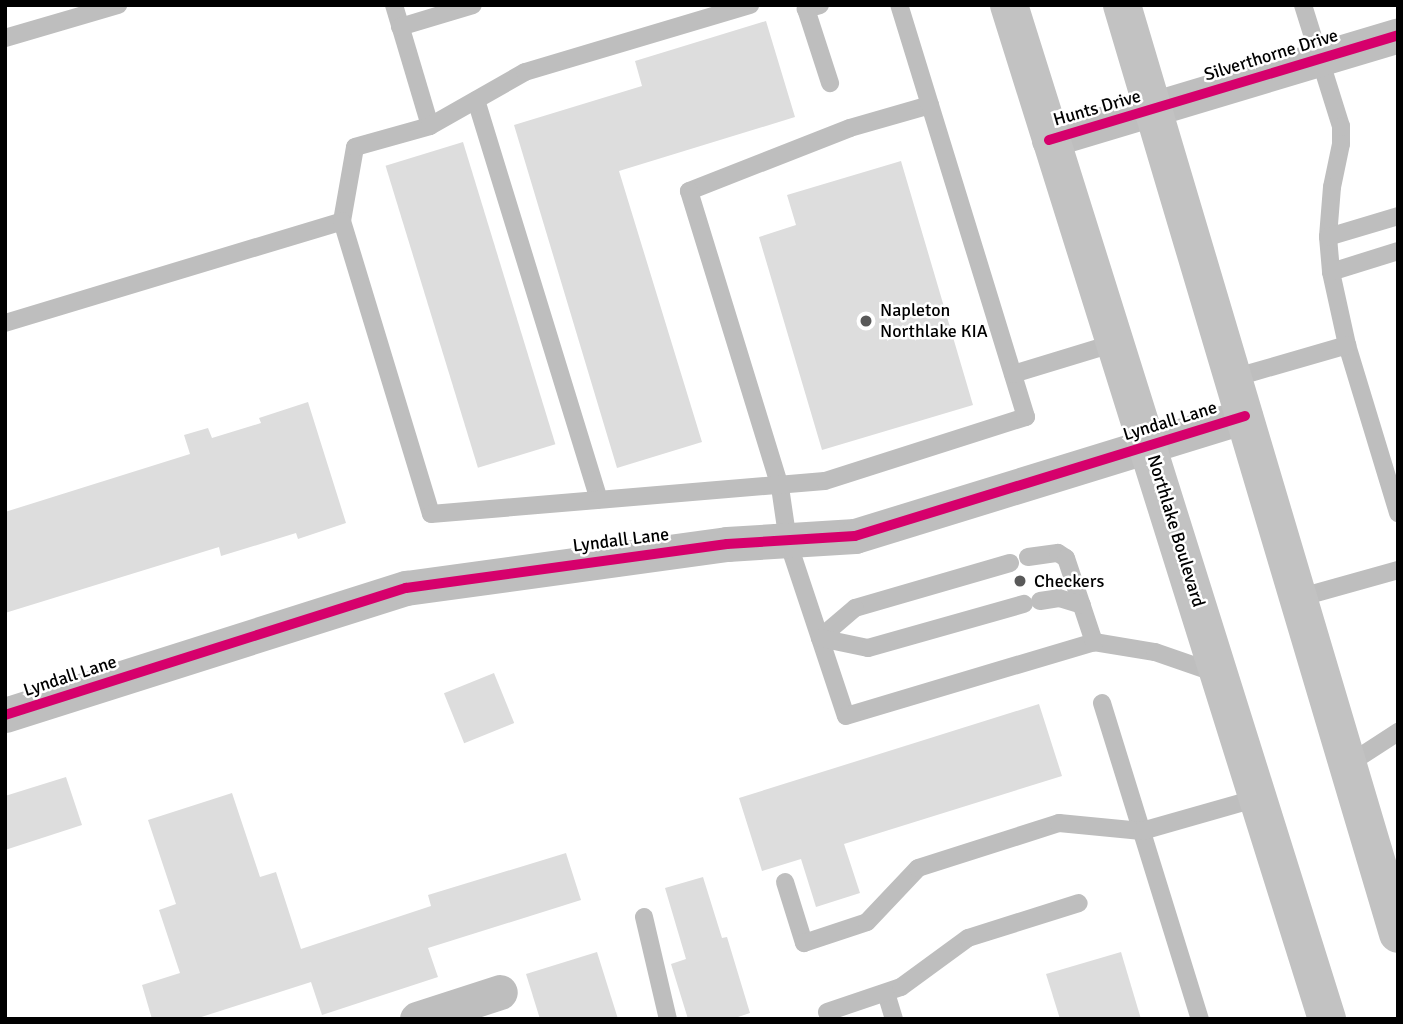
<!DOCTYPE html>
<style>
body{margin:0}
#map{position:relative;width:1403px;height:1024px;overflow:hidden;background:#fff;font-family:Signika,sans-serif}
div>[style]{position:absolute}
[style*='--x']{left:calc(var(--x)*1px);top:calc(var(--y)*1px);width:calc(var(--w)*1px);rotate:calc(var(--a)*1deg)}
.building>*{inset:0;background:#ddd;transform-origin:0 0}
.lane>*{height:18px;margin:-9px;padding:0 9px;transform-origin:9px;border-radius:9px;background:#bebebe}
.street>*{height:35px;margin:-17.5px;padding:0 17.5px;transform-origin:17.5px;border-radius:17.5px;background:#bebebe}
.secondary>*{height:38px;margin:-19px;padding:0 19px;transform-origin:19px;border-radius:19px;background:#c2c2c2}
.cycleway>*{height:10px;margin:-5px;padding:0 5px;transform-origin:5px;border-radius:5px;background:#d6006c}
.dots>*{width:19px;height:19px;translate:-50% -50%;box-sizing:border-box;border:4px solid #fff;border-radius:50%}
span{translate:-50% -50%;white-space:nowrap;text-align:center;line-height:1.15;-webkit-text-stroke:5px #fff;paint-order:stroke}
.street-label{font-size:18px;color:#000}
.poi-label{font-size:18px;color:#000}
.left{translate:0 -50%;text-align:left}
.frame{position:absolute;inset:0;border:7px solid #000;pointer-events:none}
</style>
<div id="map">
<div class="building">
<div style="clip-path:polygon(766px 21px,795px 117px,619px 171px,702px 442px,617px 468px,514px 125px,642px 86px,635px 61px)"></div>
<div style="left:463px;top:142px;width:316px;height:81px;rotate:73deg"></div>
<div style="clip-path:polygon(901px 161px,973px 405px,822px 450px,759px 237px,796px 225px,787px 195px)"></div>
<div style="clip-path:polygon(308px 402px,346px 523px,298px 539px,296px 533px,221px 556px,219px 547px,5px 613px,5px 512px,190px 454px,184px 435px,208px 428px,212px 438px,261px 423px,259px 418px)"></div>
<div style="left:494px;top:673px;width:54px;height:54px;rotate:68deg"></div>
<div style="clip-path:polygon(1039px 704px,1062px 776px,844px 844px,860px 893px,816px 907px,801px 859px,762px 871px,739px 798px)"></div>
<div style="clip-path:polygon(66px 777px,82px 825px,5px 850px,5px 796px)"></div>
<div style="clip-path:polygon(232px 793px,260px 877px,276px 872px,301px 949px,431px 906px,428px 895px,566px 853px,581px 900px,428px 948px,438px 977px,322px 1015px,311px 982px,195px 1019px,152px 1019px,142px 985px,180px 973px,159px 910px,176px 904px,148px 820px)"></div>
<div style="clip-path:polygon(703px 877px,722px 938px,727px 937px,750px 1013px,732px 1019px,688px 1019px,671px 964px,686px 959px,665px 888px)"></div>
<div style="clip-path:polygon(597px 952px,618px 1019px,540px 1019px,526px 974px)"></div>
<div style="clip-path:polygon(1121px 952px,1141px 1019px,1060px 1019px,1046px 974px)"></div>
</div>
<div class="lane">
<div style="--x:394;--y:5;--w:126;--a:73.4"></div>
<div style="--x:820;--y:5;--w:15;--a:164"></div>
<div style="--x:806;--y:9;--w:78;--a:72"></div>
<div style="--x:1303;--y:5;--w:127;--a:72.6"></div>
<div style="--x:1341;--y:126;--w:18;--a:90"></div>
<div style="--x:1341;--y:144;--w:44;--a:101.8"></div>
<div style="--x:1332;--y:187;--w:50;--a:94.6"></div>
<div style="--x:1328;--y:237;--w:35;--a:85"></div>
<div style="--x:1331;--y:272;--w:75;--a:77.6"></div>
<div style="--x:1347;--y:345;--w:176;--a:73.1"></div>
<div style="--x:400;--y:27;--w:76;--a:-16.8"></div>
<div style="--x:5;--y:38;--w:118;--a:-16.3"></div>
<div style="--x:476;--y:100;--w:418;--a:72.9"></div>
<div style="--x:930;--y:105;--w:83;--a:164"></div>
<div style="--x:850;--y:128;--w:173;--a:158.6"></div>
<div style="--x:689;--y:191;--w:310;--a:72.9"></div>
<div style="--x:780;--y:487;--w:56;--a:81.7"></div>
<div style="--x:788;--y:542;--w:183;--a:71.6"></div>
<div style="--x:846;--y:716;--w:259;--a:-16.6"></div>
<div style="--x:1094;--y:642;--w:62;--a:9.3"></div>
<div style="--x:1155;--y:652;--w:68;--a:19"></div>
<div style="--x:342;--y:221;--w:75;--a:-80"></div>
<div style="--x:355;--y:147;--w:78;--a:-15.6"></div>
<div style="--x:430;--y:126;--w:109;--a:-29.6"></div>
<div style="--x:525;--y:72;--w:235;--a:-16.6"></div>
<div style="--x:1328;--y:237;--w:73;--a:-16.7"></div>
<div style="--x:1331;--y:272;--w:70;--a:-17.4"></div>
<div style="--x:5;--y:323;--w:352;--a:-16.8"></div>
<div style="--x:342;--y:221;--w:306;--a:73.1"></div>
<div style="--x:431;--y:514;--w:395;--a:-4.8"></div>
<div style="--x:825;--y:481;--w:211;--a:-17.7"></div>
<div style="--x:1026;--y:417;--w:431;--a:-107.1"></div>
<div style="--x:1013;--y:374;--w:107;--a:-16.9"></div>
<div style="--x:1233;--y:378;--w:119;--a:-16.1"></div>
<div style="--x:1028;--y:557;--w:30;--a:-8"></div>
<div style="--x:1058;--y:553;--w:9;--a:32"></div>
<div style="--x:1066;--y:558;--w:89;--a:71.6"></div>
<div style="--x:1010;--y:563;--w:161;--a:163.8"></div>
<div style="--x:855;--y:608;--w:46;--a:139.4"></div>
<div style="--x:820;--y:638;--w:49;--a:11.8"></div>
<div style="--x:868;--y:648;--w:162;--a:-15.8"></div>
<div style="--x:1298;--y:598;--w:104;--a:-15.6"></div>
<div style="--x:1040;--y:601;--w:19;--a:-9"></div>
<div style="--x:1059;--y:598;--w:24;--a:17"></div>
<div style="--x:1102;--y:703;--w:331;--a:72.8"></div>
<div style="--x:1347;--y:765;--w:61;--a:-32.9"></div>
<div style="--x:785;--y:882;--w:64;--a:72.7"></div>
<div style="--x:804;--y:943;--w:66;--a:-18.4"></div>
<div style="--x:867;--y:922;--w:74;--a:-46.6"></div>
<div style="--x:918;--y:868;--w:148;--a:-17.7"></div>
<div style="--x:1059;--y:823;--w:83;--a:5.5"></div>
<div style="--x:1142;--y:831;--w:121;--a:-15.9"></div>
<div style="--x:644;--y:917;--w:105;--a:76.8"></div>
<div style="--x:886;--y:993;--w:27;--a:73"></div>
<div style="--x:827;--y:1012;--w:78;--a:-18.7"></div>
<div style="--x:901;--y:987;--w:83;--a:-36.2"></div>
<div style="--x:968;--y:938;--w:116;--a:-17.5"></div>
</div>
<div class="street">
<div style="--x:1049;--y:140;--w:364;--a:-16.7"></div>
<div style="--x:5;--y:715;--w:421;--a:-17.6"></div>
<div style="--x:406;--y:588;--w:324;--a:-7.8"></div>
<div style="--x:727;--y:544;--w:128;--a:-3.6"></div>
<div style="--x:855;--y:536;--w:408;--a:-17.1"></div>
<div style="--x:417;--y:1019;--w:87;--a:-18"></div>
</div>
<div class="secondary">
<div style="--x:1009;--y:5;--w:1063;--a:72.59"></div>
<div style="--x:1122;--y:5;--w:969;--a:73.45"></div>
</div>
<div class="cycleway">
<div style="--x:1049;--y:140;--w:364;--a:-16.7"></div>
<div style="--x:5;--y:715;--w:421;--a:-17.6"></div>
<div style="--x:406;--y:588;--w:324;--a:-7.8"></div>
<div style="--x:727;--y:544;--w:128;--a:-3.6"></div>
<div style="--x:855;--y:536;--w:408;--a:-17.1"></div>
</div>
<div class="dots">
<div style="left:866px;top:321px;background:#595959"></div>
<div style="left:1020px;top:581px;background:#595959"></div>
</div>
<div class="street-label">
<span style="left:1271px;top:55px;rotate:-17deg">Silverthorne Drive</span>
<span style="left:1097px;top:108px;rotate:-16deg">Hunts Drive</span>
<span style="left:1170px;top:421px;rotate:-17deg">Lyndall Lane</span>
<span style="left:1176px;top:531px;rotate:73deg">Northlake Boulevard</span>
<span style="left:621px;top:540px;rotate:-7deg">Lyndall Lane</span>
<span style="left:70px;top:676px;rotate:-18deg">Lyndall Lane</span>
</div>
<div class="poi-label">
<span class="left" style="left:880px;top:321px">Napleton<br>Northlake KIA</span>
<span class="left" style="left:1034px;top:581px">Checkers</span>
</div>
<div class="frame"></div>
</div>
